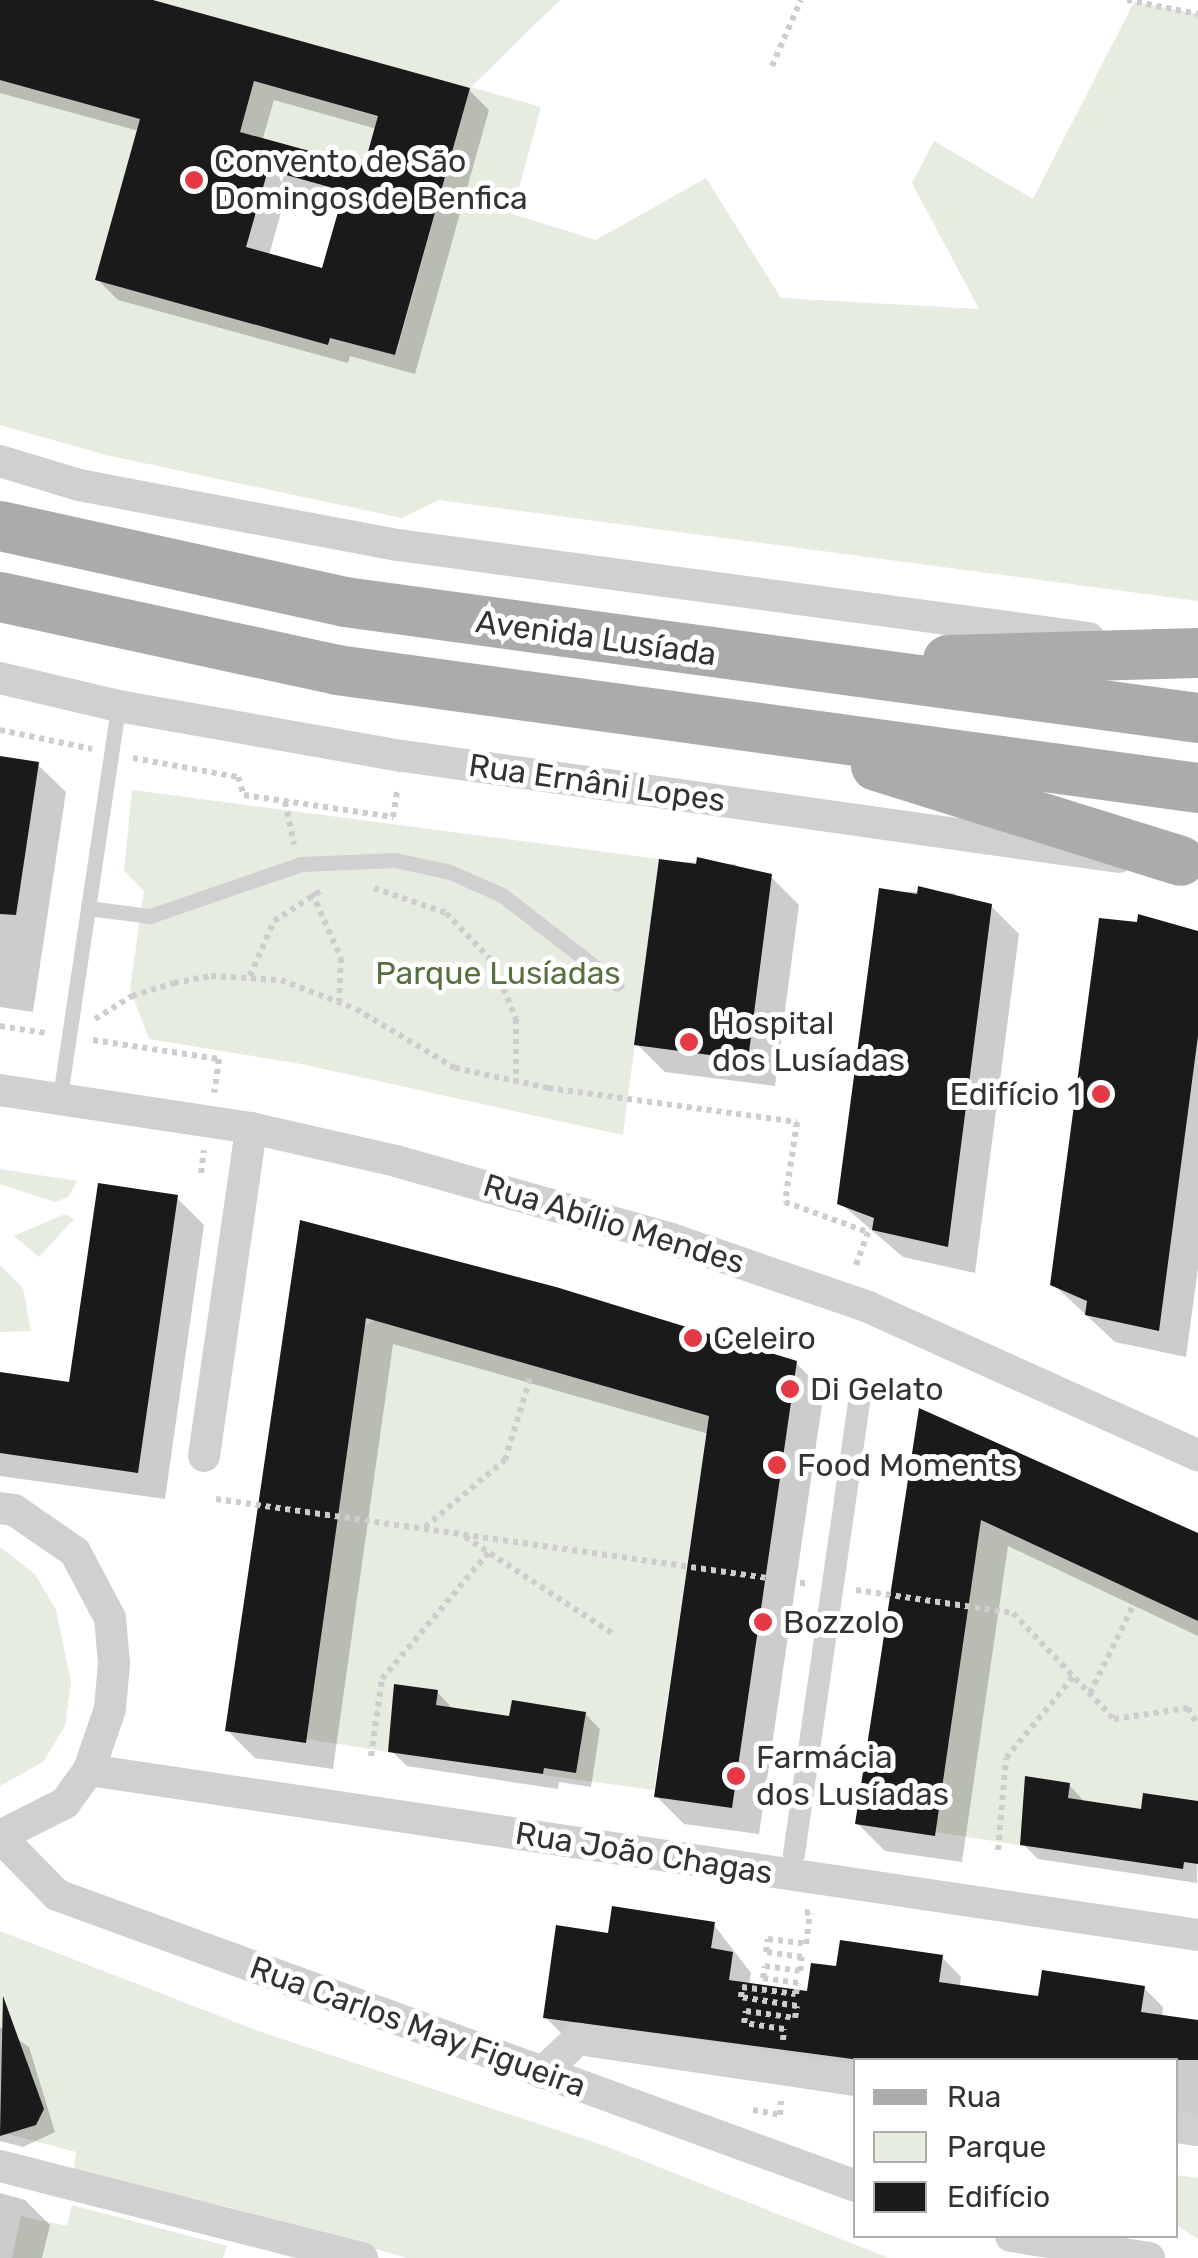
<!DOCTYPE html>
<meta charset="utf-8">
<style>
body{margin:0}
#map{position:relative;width:1198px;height:2258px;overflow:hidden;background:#fff;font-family:Rubik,sans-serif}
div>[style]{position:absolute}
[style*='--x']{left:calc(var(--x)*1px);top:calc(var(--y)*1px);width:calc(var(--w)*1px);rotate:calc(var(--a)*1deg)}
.green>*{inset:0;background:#e6ecdf;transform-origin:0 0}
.shadow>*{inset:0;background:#0003}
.building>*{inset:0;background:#1a1a1a}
.path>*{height:6px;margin-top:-3px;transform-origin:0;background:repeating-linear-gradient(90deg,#cdcdcd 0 5px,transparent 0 10px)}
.service>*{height:15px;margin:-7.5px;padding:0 7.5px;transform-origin:7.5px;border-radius:7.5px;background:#d0d0d0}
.pedestrian>*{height:22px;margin:-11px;padding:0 11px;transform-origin:11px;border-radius:11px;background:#d0d0d0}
.minor>*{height:32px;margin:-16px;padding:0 16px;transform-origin:16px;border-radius:16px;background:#d0d0d0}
.primary>*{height:50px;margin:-25px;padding:0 25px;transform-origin:25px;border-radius:25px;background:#ababab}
.dots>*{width:28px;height:28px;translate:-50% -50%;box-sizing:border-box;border:5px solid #fff;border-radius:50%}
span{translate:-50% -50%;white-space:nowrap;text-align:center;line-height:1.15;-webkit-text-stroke:10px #fff;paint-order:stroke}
.poi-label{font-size:32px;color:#333}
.left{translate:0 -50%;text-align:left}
.right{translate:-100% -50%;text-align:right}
.street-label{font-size:32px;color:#333}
.park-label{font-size:32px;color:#56703f}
.legend{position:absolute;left:853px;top:2058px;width:325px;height:180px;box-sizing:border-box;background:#fff;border:2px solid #adadad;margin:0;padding:12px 18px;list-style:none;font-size:30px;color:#333}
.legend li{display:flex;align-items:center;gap:20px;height:50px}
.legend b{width:50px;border:2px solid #adadad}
</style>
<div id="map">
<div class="green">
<div style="clip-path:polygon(153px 0,560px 0,471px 87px,541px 107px,512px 214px,596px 240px,706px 178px,781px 298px,979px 309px,912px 183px,934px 141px,1033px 199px,1134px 2px,1198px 14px,1198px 601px,439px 500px,402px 518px,106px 455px,0 425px,0 80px,140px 119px,96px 280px,328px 345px,330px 338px,396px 355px,470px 88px)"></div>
<div style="left:254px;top:81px;width:129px;height:53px;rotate:16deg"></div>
<div style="clip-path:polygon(132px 790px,659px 859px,623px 1135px,296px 1063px,149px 1039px,130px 989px,144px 891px,124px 871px)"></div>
<div style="clip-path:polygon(0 1169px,77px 1181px,68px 1197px,55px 1202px,0 1184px)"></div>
<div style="clip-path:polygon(65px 1214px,74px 1219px,39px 1257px,14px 1236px)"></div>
<div style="clip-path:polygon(0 1265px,23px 1288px,31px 1331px,0 1332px)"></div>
<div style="clip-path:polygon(374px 1320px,709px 1416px,654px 1790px,543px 1775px,544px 1768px,576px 1773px,586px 1712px,512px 1701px,509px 1716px,436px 1705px,437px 1690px,394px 1684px,389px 1752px,306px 1739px,364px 1326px)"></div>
<div style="clip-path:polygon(981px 1520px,1198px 1621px,1198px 1801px,1144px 1793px,1141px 1809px,1068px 1798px,1028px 1776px,1020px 1845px,935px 1832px)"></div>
<div style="clip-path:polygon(0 1547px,35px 1574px,56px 1610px,71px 1682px,65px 1726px,43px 1762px,0 1786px)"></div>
<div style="clip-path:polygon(0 1931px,264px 2033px,608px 2147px,889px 2258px,407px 2258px,224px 2206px,73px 2176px,76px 2152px,0 2132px)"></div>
<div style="clip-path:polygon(1176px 2175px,1198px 2178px,1198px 2239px,1176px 2225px)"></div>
<div style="clip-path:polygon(72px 2205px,227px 2246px,223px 2258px,12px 2258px,21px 2216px,67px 2226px)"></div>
</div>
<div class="shadow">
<div style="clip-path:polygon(evenodd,0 0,144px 0,469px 90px,489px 110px,415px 374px,350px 356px,348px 363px,118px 300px,98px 280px,139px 131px,0 93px,0 0,274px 100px,377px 129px,366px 169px,262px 141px,274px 100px,0 0,288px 188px,343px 203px,324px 271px,269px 255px,288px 188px)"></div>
<div style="clip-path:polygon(0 759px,38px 765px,66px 792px,33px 1012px,0 1007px)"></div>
<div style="clip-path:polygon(662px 861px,735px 864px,744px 873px,771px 877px,799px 905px,775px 1086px,665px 1072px,637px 1044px)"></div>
<div style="clip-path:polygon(881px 891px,954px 893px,963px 902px,991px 906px,1019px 934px,975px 1273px,903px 1257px,840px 1203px)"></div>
<div style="clip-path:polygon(1198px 932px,1198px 1268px,1186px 1357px,1115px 1342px,1053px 1284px)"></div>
<div style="clip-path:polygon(176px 1197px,204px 1225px,165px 1499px,0 1476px,0 1374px,72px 1385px)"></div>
<div style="clip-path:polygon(302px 1223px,796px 1363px,824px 1391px,759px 1834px,684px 1824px,656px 1796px,709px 1434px,393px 1344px,333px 1769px,255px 1758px,227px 1730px)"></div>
<div style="clip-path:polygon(921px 1412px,1198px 1536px,1198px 1636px,1008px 1546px,962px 1862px,885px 1851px,858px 1824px)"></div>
<div style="clip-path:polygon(437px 1692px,452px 1708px,511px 1719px,585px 1714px,600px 1729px,591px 1787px,559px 1782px,558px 1789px,407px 1766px,391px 1751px)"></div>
<div style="clip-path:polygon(1069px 1785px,1084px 1801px,1143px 1812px,1198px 1804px,1197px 1883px,1038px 1859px,1023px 1844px)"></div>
<div style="clip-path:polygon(714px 1925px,751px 1973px,749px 1985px,809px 1994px,838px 1969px,942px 1957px,961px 1977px,960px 1987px,1040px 1999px,1144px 1988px,1163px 2007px,1162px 2017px,1198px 2023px,1198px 2129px,1176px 2127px,1176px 2060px,856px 2060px,856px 2080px,565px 2037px,545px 2017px,610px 1936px)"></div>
<div style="clip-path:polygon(0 2027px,29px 2047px,55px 2132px,23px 2147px,0 2141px)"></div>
<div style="clip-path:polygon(0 2193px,25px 2200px,50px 2225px,42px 2258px,0 2258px)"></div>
</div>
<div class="building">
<div style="clip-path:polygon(evenodd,0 0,153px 0,470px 88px,395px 355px,330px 338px,328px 345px,95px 280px,140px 119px,0 80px,0 0,254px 81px,378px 116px,364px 166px,240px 132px,254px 81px,0 0,268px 170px,344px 191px,322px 268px,246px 247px,268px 170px)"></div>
<div style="clip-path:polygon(0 756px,39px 762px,16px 915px,0 914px)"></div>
<div style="clip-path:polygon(697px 857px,772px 874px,748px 1060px,634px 1045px,659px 859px,696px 864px)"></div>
<div style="clip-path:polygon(918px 886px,992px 904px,948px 1247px,872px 1230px,874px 1218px,837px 1204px,879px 888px,917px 894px)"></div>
<div style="clip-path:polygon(1138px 914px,1198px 931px,1198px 1036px,1159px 1331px,1085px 1315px,1087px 1301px,1050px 1285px,1099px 918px,1137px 922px)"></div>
<div style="clip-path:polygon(98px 1183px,178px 1195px,138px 1473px,0 1453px,0 1372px,69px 1382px)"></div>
<div style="clip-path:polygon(300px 1220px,556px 1287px,797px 1361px,732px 1808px,654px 1797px,709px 1416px,366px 1318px,306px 1743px,225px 1731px)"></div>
<div style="clip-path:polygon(919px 1408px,1198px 1533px,1198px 1621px,981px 1520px,935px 1836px,855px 1824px)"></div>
<div style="clip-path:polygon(394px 1684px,438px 1690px,436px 1705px,509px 1716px,512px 1700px,586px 1712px,576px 1773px,544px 1768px,543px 1774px,388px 1752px)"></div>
<div style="clip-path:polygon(1025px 1776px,1070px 1783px,1068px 1798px,1141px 1809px,1143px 1793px,1198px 1801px,1198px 1864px,1184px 1862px,1183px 1869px,1020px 1845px)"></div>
<div style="clip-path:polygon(612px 1906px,715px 1922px,711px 1948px,733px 1952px,729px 1980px,807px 1991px,811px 1963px,836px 1966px,840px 1940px,943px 1955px,939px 1982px,1038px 1996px,1042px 1970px,1145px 1986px,1141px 2012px,1198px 2020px,1198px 2060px,860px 2060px,543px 2018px,556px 1925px,608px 1933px)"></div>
<div style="clip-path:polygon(3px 1996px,44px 2109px,36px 2125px,0 2136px)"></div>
</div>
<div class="path">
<div style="--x:1127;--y:0;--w:72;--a:11.2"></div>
<div style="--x:772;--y:66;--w:72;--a:-66.3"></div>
<div style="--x:0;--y:730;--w:94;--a:11.7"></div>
<div style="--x:133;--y:758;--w:107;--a:10.3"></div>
<div style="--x:238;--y:777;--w:19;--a:72"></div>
<div style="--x:244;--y:795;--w:151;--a:8.4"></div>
<div style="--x:393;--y:817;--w:30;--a:-81"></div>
<div style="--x:285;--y:802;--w:43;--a:77.9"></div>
<div style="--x:374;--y:888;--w:76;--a:19.1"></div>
<div style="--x:446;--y:913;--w:66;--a:46.2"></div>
<div style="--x:492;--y:961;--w:63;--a:67.5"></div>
<div style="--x:516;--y:1019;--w:64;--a:90"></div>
<div style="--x:312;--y:893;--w:71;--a:66"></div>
<div style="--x:341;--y:958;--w:43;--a:92.7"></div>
<div style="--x:250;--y:976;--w:60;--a:-66.4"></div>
<div style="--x:274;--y:921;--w:57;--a:-32.9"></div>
<div style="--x:95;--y:1019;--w:44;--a:-31.9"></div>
<div style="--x:132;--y:996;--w:44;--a:-17.2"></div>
<div style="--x:174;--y:983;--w:38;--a:-11"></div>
<div style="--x:211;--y:976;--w:70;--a:3.3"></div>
<div style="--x:281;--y:980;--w:80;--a:21.1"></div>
<div style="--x:356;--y:1009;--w:115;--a:30.8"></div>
<div style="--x:455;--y:1068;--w:95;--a:12.1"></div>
<div style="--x:548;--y:1088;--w:251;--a:7.8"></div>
<div style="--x:797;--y:1122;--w:81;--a:98.5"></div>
<div style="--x:785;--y:1202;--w:88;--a:19.9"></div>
<div style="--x:868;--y:1232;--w:38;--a:110"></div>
<div style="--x:0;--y:1026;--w:47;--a:8.7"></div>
<div style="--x:93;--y:1040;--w:127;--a:8.6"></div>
<div style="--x:219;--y:1059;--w:34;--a:98"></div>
<div style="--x:201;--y:1173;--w:23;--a:-83"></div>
<div style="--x:216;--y:1499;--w:599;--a:8.16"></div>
<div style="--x:425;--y:1527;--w:104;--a:-39.9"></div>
<div style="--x:505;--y:1460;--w:86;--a:-73"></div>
<div style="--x:465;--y:1537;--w:179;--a:33.2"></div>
<div style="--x:856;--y:1590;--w:159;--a:8.3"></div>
<div style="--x:1013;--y:1613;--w:146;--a:46.4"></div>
<div style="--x:1114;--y:1719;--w:75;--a:-8.5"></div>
<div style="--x:1188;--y:1708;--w:20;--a:60"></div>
<div style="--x:1090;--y:1693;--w:99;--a:-63.7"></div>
<div style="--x:371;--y:1756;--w:78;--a:-81.9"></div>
<div style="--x:382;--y:1679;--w:166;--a:-49.9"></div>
<div style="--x:998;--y:1850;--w:92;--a:-85"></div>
<div style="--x:1006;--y:1758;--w:107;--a:-50.3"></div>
<div style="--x:783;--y:2040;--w:11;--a:-85"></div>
<div style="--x:784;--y:2029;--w:40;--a:-171.5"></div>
<div style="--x:744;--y:2023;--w:12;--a:-81"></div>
<div style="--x:746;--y:2011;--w:49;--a:8.1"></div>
<div style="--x:795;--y:2018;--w:12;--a:-81"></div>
<div style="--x:797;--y:2006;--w:57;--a:-170.9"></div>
<div style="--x:741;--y:1997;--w:10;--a:-84"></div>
<div style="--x:742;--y:1987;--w:54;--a:7.4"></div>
<div style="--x:796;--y:1994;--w:11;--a:-80"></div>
<div style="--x:798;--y:1983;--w:35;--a:-172"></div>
<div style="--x:763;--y:1978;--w:12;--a:-81"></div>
<div style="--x:765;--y:1966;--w:35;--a:8"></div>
<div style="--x:800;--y:1971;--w:14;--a:-82"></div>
<div style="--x:802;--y:1957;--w:36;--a:-172"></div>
<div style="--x:766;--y:1952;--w:13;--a:-81"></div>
<div style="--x:768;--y:1939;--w:38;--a:7"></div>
<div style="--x:806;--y:1944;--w:31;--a:-83"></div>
<div style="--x:810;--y:1913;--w:6;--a:-171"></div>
<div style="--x:753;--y:2110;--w:27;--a:10"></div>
<div style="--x:780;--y:2115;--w:14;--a:-86"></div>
</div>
<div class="service">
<div style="--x:88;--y:908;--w:63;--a:7.4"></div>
<div style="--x:150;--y:916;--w:160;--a:-19"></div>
<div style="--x:301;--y:864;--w:94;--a:-2.4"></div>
<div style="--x:395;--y:860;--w:56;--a:12.3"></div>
<div style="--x:450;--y:872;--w:57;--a:23.9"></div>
<div style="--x:502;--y:895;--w:145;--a:37.7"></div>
<div style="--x:60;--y:1096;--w:394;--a:-81.5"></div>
</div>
<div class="pedestrian">
<div style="--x:794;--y:1854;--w:469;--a:-81.8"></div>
</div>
<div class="minor">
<div style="--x:0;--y:461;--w:83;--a:16.9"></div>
<div style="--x:79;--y:485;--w:325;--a:10.7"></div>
<div style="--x:398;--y:545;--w:697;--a:7.67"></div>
<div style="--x:0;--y:678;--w:121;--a:13.3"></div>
<div style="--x:118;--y:706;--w:289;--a:10"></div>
<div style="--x:403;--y:756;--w:723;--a:8.03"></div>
<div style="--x:0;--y:1090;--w:254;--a:8.6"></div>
<div style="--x:251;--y:1128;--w:149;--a:12.8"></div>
<div style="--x:396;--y:1161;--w:286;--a:15.8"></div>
<div style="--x:671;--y:1239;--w:208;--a:19"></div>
<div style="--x:868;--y:1307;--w:362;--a:24.2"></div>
<div style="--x:204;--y:1456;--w:331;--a:-81.8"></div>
<div style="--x:0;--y:1508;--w:14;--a:8"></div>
<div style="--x:14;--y:1510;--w:74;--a:34.5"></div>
<div style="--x:75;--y:1552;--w:75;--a:62.1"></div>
<div style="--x:110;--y:1618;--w:45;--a:84.9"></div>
<div style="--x:114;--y:1663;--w:46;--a:95"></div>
<div style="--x:110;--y:1709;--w:65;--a:109"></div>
<div style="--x:89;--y:1770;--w:41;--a:126"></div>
<div style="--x:65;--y:1803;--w:73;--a:153.1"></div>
<div style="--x:89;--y:1770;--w:1121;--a:8.46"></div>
<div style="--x:0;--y:1837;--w:81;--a:45.5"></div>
<div style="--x:57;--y:1895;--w:850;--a:20.01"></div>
<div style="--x:542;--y:2073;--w:50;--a:-43.4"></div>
<div style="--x:578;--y:2039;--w:281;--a:8.4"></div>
<div style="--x:1176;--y:2127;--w:22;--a:8"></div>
<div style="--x:0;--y:2166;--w:374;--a:14.3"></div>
<div style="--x:1011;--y:2236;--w:140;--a:9.1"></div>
</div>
<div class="primary">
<div style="--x:0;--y:526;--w:353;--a:12.4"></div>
<div style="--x:345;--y:602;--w:861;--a:7.74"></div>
<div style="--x:0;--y:597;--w:345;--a:12.2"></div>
<div style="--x:337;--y:670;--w:869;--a:7.8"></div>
<div style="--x:948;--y:660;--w:250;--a:-1.6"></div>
<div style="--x:876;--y:766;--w:319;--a:17.3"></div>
</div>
<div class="dots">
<div style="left:194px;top:180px;background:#e63946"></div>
<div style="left:689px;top:1042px;background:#e63946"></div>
<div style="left:1101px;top:1094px;background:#e63946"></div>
<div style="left:693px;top:1338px;background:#e63946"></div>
<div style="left:790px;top:1389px;background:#e63946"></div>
<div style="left:777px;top:1465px;background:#e63946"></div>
<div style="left:763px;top:1622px;background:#e63946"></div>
<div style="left:736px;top:1776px;background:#e63946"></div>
</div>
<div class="poi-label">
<span class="left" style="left:214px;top:180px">Convento de São<br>Domingos de Benfica</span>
<span class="left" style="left:712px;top:1042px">Hospital<br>dos Lusíadas</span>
<span class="right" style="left:1081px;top:1094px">Edifício 1</span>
<span class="left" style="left:713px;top:1338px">Celeiro</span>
<span class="left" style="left:810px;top:1389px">Di Gelato</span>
<span class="left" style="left:797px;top:1465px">Food Moments</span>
<span class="left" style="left:783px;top:1622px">Bozzolo</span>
<span class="left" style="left:756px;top:1776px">Farmácia<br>dos Lusíadas</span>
</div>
<div class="street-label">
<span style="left:596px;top:638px;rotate:8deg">Avenida Lusíada</span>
<span style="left:597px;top:783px;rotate:8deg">Rua Ernâni Lopes</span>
<span style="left:614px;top:1224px;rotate:17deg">Rua Abílio Mendes</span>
<span style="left:644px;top:1853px;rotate:9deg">Rua João Chagas</span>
<span style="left:418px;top:2027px;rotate:20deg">Rua Carlos May Figueira</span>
</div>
<div class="park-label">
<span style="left:498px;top:973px">Parque Lusíadas</span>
</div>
<ul class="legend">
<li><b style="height:12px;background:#ababab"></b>Rua</li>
<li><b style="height:28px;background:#e6ecdf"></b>Parque</li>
<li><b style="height:28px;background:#1a1a1a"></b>Edifício</li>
</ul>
</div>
